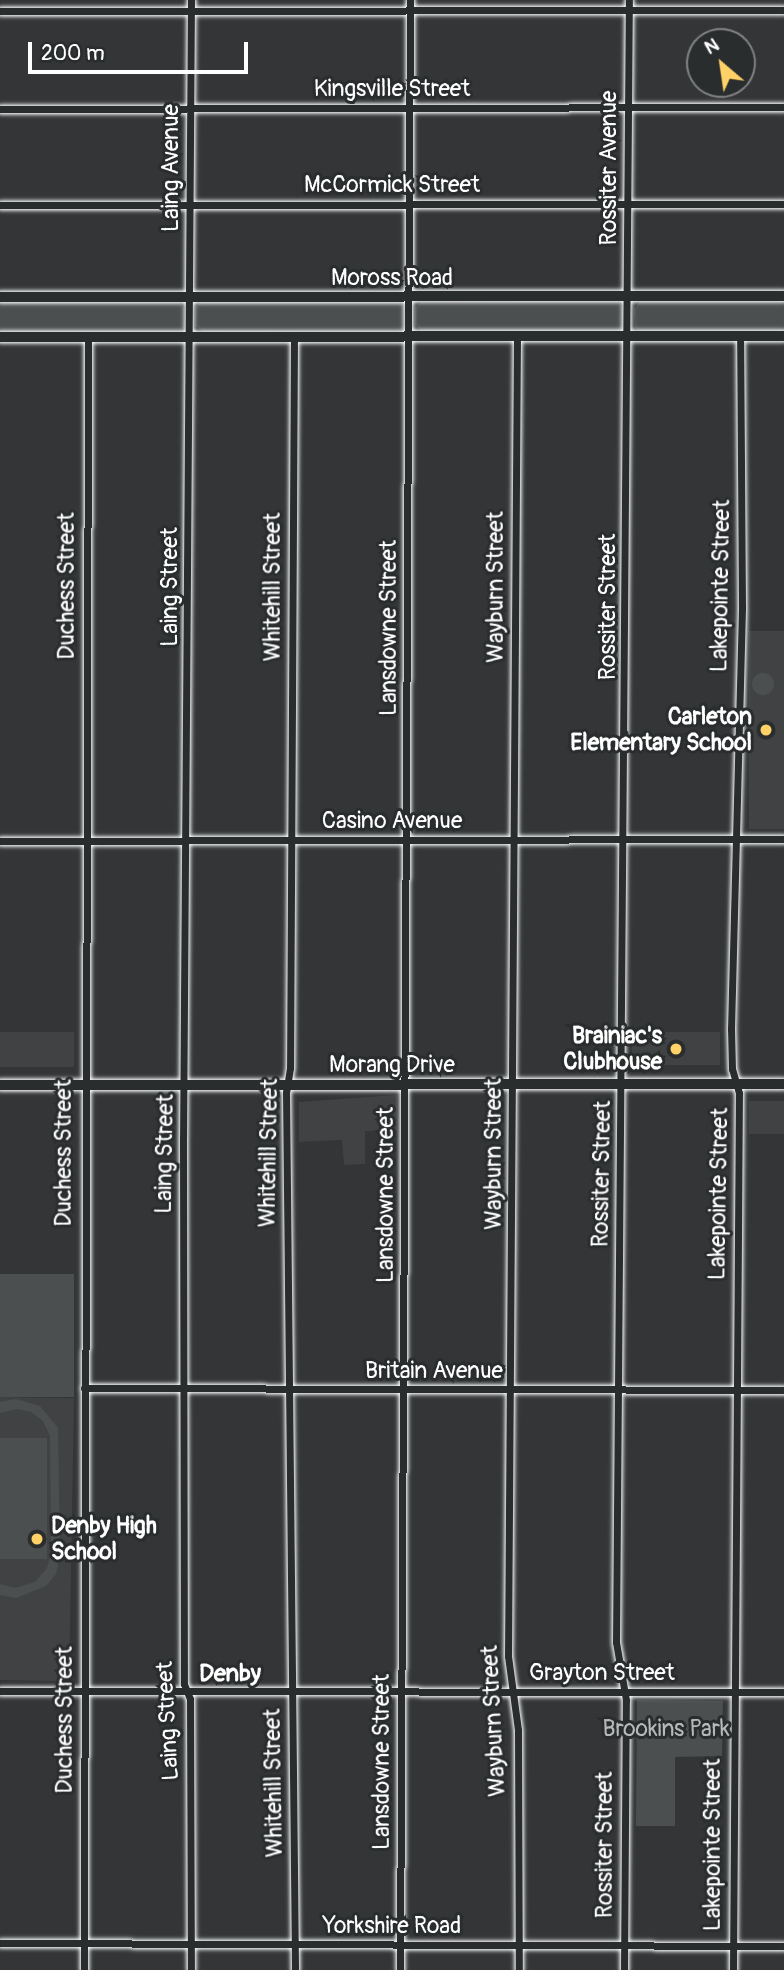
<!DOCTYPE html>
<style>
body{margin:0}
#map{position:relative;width:784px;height:1970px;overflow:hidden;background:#333536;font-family:Pangolin,sans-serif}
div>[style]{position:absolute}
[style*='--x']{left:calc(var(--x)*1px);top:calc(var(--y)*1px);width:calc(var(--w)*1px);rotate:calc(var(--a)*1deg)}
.built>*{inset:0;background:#404243;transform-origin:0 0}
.green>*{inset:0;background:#4c4f50;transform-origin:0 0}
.round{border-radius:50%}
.roads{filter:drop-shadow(0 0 2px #fff) drop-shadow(0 0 2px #fff)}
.street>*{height:7px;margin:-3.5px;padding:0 3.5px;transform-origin:3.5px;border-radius:3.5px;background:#2a2d2e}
.secondary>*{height:10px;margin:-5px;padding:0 5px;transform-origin:5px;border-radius:5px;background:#2a2d2e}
.dots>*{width:19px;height:19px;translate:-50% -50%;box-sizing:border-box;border:4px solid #2a2d2e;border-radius:50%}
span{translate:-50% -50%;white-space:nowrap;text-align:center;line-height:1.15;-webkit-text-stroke:6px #2a2d2e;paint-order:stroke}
.street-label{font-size:23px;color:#fff}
.poi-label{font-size:23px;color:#fff;font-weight:700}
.right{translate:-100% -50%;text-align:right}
.left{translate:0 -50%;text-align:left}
.park-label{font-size:23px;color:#b7b9b9}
.neighbourhood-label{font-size:24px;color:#fff;font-weight:700}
.north{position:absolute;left:686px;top:28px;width:70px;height:70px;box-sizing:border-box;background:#2a2d2e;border:2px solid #7f8182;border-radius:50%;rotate:331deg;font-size:19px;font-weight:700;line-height:28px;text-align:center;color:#fff}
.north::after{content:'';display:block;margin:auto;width:24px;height:32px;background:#ffd166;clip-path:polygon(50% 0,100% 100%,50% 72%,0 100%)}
.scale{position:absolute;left:28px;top:42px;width:220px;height:32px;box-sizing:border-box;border:4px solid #fff;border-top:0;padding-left:9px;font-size:21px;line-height:24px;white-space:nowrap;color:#fff;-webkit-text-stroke:5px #2a2d2e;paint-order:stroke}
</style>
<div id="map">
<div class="built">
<div style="left:749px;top:631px;width:35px;height:198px"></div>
<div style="left:0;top:1032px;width:74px;height:35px"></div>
<div style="left:632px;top:1032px;width:88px;height:33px"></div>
<div style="clip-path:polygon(397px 1095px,397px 1131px,365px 1131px,365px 1164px,344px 1165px,342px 1140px,299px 1142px,299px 1102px)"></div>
<div style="left:749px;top:1101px;width:35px;height:33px"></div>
<div style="left:0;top:1397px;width:74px;height:283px;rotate:1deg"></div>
</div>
<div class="green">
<div style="clip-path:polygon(618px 301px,623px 307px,623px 327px,619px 331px,423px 332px,415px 325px,415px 307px,421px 302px)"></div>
<div style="clip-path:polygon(640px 301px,784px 301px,784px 331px,640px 331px,635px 328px,634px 309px)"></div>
<div style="clip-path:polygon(0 302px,179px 302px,184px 308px,185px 326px,180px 332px,0 333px)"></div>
<div style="clip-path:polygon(201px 302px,399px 302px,404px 307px,404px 328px,399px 331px,204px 332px,195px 326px,195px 307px)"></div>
<div class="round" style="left:752px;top:673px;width:22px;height:22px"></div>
<div style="left:0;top:1274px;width:74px;height:123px"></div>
<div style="clip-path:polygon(16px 1399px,40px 1406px,58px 1428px,60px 1554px,56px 1574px,46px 1586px,16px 1598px,0 1595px,0 1584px,15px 1588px,35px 1582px,47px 1568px,51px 1553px,50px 1436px,43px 1421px,31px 1412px,17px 1409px,0 1413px,0 1402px)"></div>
<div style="left:0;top:1438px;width:47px;height:121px"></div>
<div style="clip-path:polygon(637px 1700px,723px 1701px,722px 1756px,675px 1757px,675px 1826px,636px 1826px)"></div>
</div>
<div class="roads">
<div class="street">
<div style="--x:191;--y:0;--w:1138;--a:90.4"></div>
<div style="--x:183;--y:1138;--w:546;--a:89.9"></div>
<div style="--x:184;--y:1684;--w:16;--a:68"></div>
<div style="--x:190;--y:1699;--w:271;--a:89.8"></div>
<div style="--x:0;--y:11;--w:784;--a:-0.07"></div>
<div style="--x:0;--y:109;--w:784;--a:-0.15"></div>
<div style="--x:0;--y:205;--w:784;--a:-0.07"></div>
<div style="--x:517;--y:336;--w:1320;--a:90.39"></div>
<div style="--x:508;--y:1656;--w:75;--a:82.3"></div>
<div style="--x:518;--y:1730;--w:240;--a:89.8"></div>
<div style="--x:294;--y:337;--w:731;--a:90.31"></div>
<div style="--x:290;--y:1068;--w:24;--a:99"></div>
<div style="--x:286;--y:1092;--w:878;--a:89.41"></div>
<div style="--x:0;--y:841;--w:784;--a:-0.15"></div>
<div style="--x:84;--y:1388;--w:700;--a:0.16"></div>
<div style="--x:0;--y:1691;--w:784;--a:0.07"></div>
<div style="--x:0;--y:1943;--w:784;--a:0.22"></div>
<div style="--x:84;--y:1970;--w:1633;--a:-89.86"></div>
<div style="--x:400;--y:1970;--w:1970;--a:-89.71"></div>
<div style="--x:624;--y:1970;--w:270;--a:-89.6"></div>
<div style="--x:626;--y:1700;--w:59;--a:-99.8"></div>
<div style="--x:616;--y:1642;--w:1642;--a:-89.55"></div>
<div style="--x:733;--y:1970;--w:877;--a:-89.61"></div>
<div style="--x:739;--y:1093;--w:25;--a:-106"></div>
<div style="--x:732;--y:1069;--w:40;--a:-91.4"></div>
<div style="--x:731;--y:1029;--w:423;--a:-88.5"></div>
<div style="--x:742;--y:606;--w:270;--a:-90.4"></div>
</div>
<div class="secondary">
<div style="--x:0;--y:297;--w:784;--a:-0.07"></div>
<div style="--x:0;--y:337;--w:784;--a:-0.07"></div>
<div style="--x:0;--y:1085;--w:784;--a:-0.07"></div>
</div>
</div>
<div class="dots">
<div style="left:766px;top:730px;background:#ffd166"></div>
<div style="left:676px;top:1049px;background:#ffd166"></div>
<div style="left:37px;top:1539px;background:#ffd166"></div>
</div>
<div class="street-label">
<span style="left:392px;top:89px">Kingsville Street</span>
<span style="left:171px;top:168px;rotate:-90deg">Laing Avenue</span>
<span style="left:609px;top:168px;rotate:-90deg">Rossiter Avenue</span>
<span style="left:392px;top:185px">McCormick Street</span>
<span style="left:392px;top:278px">Moross Road</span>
<span style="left:67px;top:586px;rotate:-90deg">Duchess Street</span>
<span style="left:721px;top:586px;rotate:-89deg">Lakepointe Street</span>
<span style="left:170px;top:587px;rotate:-90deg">Laing Street</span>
<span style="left:273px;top:587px;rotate:-90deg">Whitehill Street</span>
<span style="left:496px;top:587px;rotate:-90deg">Wayburn Street</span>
<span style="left:608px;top:607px;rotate:-90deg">Rossiter Street</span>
<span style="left:389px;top:628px;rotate:-90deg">Lansdowne Street</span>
<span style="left:392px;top:821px">Casino Avenue</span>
<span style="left:392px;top:1065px">Morang Drive</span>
<span style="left:64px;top:1153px;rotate:-90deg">Duchess Street</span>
<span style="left:269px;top:1153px;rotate:-89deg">Whitehill Street</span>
<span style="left:165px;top:1154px;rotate:-89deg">Laing Street</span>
<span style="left:494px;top:1154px;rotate:-90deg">Wayburn Street</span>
<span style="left:602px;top:1174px;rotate:-89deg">Rossiter Street</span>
<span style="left:719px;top:1194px;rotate:-89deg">Lakepointe Street</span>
<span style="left:386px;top:1195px;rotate:-90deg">Lansdowne Street</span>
<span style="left:434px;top:1371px">Britain Avenue</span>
<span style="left:602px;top:1673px">Grayton Street</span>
<span style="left:65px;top:1720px;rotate:-90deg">Duchess Street</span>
<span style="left:168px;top:1721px;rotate:-93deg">Laing Street</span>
<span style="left:494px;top:1721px;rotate:-93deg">Wayburn Street</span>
<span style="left:382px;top:1762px;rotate:-90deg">Lansdowne Street</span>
<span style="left:274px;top:1783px;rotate:-91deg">Whitehill Street</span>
<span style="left:605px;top:1845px;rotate:-90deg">Rossiter Street</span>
<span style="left:713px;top:1845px;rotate:-90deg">Lakepointe Street</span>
<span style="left:392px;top:1926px">Yorkshire Road</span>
</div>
<div class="poi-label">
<span class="right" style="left:752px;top:730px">Carleton<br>Elementary School</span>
<span class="right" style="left:662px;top:1049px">Brainiac's<br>Clubhouse</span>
<span class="left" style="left:51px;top:1539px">Denby High<br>School</span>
</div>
<div class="park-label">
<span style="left:666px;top:1729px">Brookins Park</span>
</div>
<div class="neighbourhood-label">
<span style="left:230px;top:1674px">Denby</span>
</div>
<div class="north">N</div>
<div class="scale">200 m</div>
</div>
